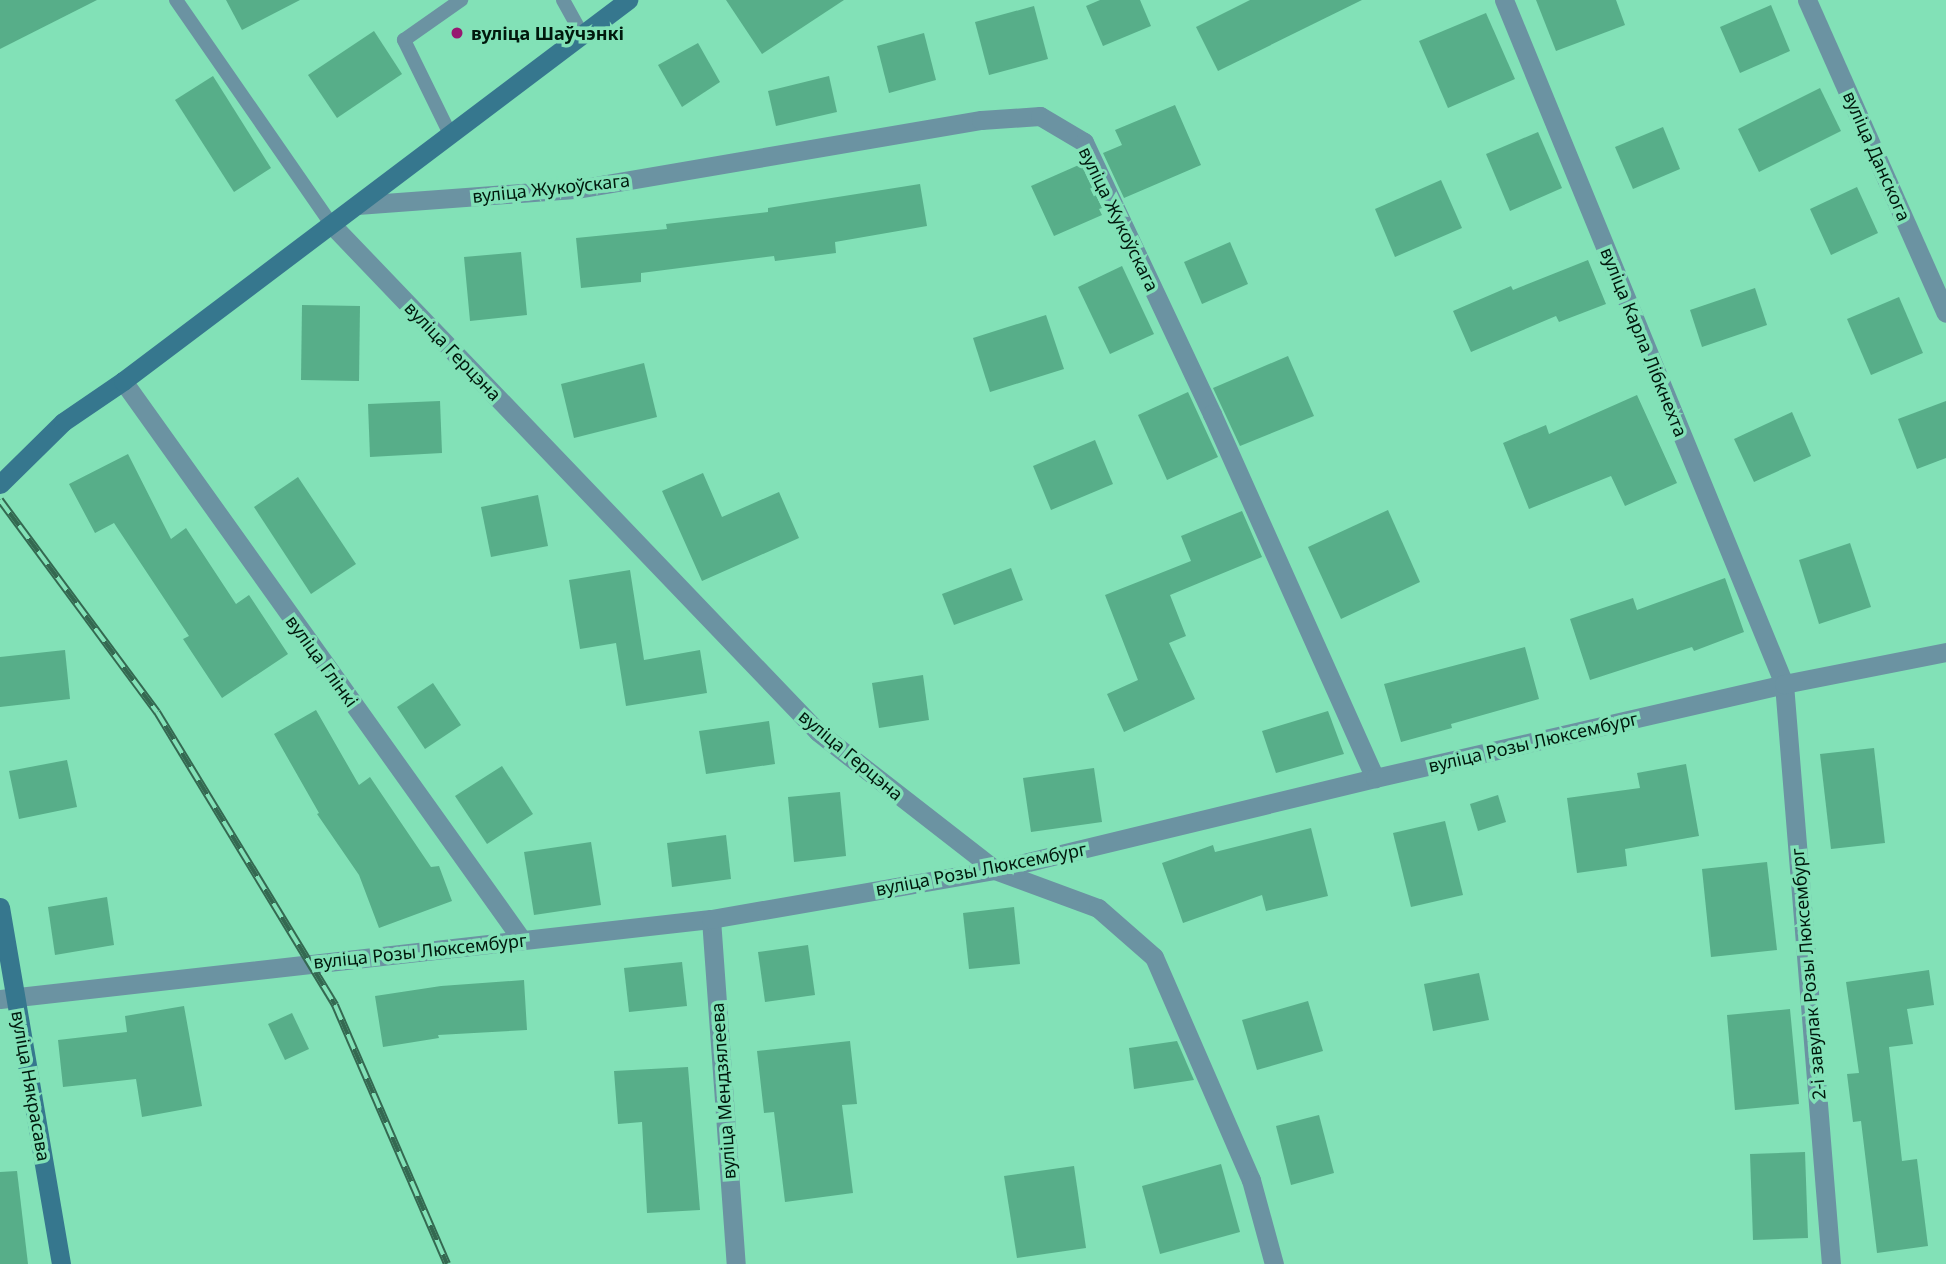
<!DOCTYPE html>
<meta charset="utf-8">
<style>
body{margin:0}
#map{position:relative;width:1946px;height:1264px;overflow:hidden;background:#82e1b7;font-family:"Noto Sans",sans-serif}
div>[style]{position:absolute}
[style*='--x']{left:calc(var(--x)*1px);top:calc(var(--y)*1px);width:calc(var(--w)*1px);rotate:calc(var(--a)*1deg)}
.building>*{inset:0;background:#57ae89}
.service>*{height:14px;margin:-7px;padding:0 7px;transform-origin:7px;border-radius:7px;background:#6b93a2}
.minor>*{height:19px;margin:-9.5px;padding:0 9.5px;transform-origin:9.5px;border-radius:9.5px;background:#6b93a2}
.secondary>*{height:19px;margin:-9.5px;padding:0 9.5px;transform-origin:9.5px;border-radius:9.5px;background:#36778e}
.rail>*{height:8px;margin-top:-4px;transform-origin:0;background:repeating-linear-gradient(90deg,#82e1b7 0 16px,#346951 0 32px);box-sizing:border-box;border-block:2px solid #346951}
.dots>*{width:19px;height:19px;translate:-50% -50%;box-sizing:border-box;border:4px solid #82e1b7;border-radius:50%}
span{translate:-50% -50%;white-space:nowrap;text-align:center;line-height:1.15;-webkit-text-stroke:7px #82e1b7;paint-order:stroke}
.poi-label{font-size:18px;color:#00190d;font-weight:700}
.left{translate:0 -50%;text-align:left}
.street-label{font-size:18px;color:#00190d}
</style>
<div id="map">
<div class="building">
<i style="clip-path:polygon(0 0,97px 0,0 49px)"></i>
<i style="clip-path:polygon(226px 0,300px 0,242px 30px)"></i>
<i style="clip-path:polygon(726px 0,844px 0,762px 54px)"></i>
<i style="clip-path:polygon(1100px 0,1140px 0,1151px 26px,1103px 46px,1086px 6px)"></i>
<i style="clip-path:polygon(1250px 0,1362px 0,1218px 71px,1196px 27px)"></i>
<i style="clip-path:polygon(1536px 0,1616px 0,1625px 25px,1556px 51px)"></i>
<i style="clip-path:polygon(1771px 5px,1790px 51px,1740px 73px,1720px 27px)"></i>
<i style="clip-path:polygon(1034px 6px,1048px 59px,989px 75px,975px 22px)"></i>
<i style="clip-path:polygon(1486px 13px,1515px 79px,1448px 108px,1419px 41px)"></i>
<i style="clip-path:polygon(374px 31px,402px 74px,337px 118px,308px 75px)"></i>
<i style="clip-path:polygon(924px 33px,936px 80px,889px 93px,877px 46px)"></i>
<i style="clip-path:polygon(698px 43px,720px 82px,682px 107px,658px 65px)"></i>
<i style="clip-path:polygon(213px 76px,271px 168px,234px 192px,175px 100px)"></i>
<i style="clip-path:polygon(829px 76px,837px 112px,776px 126px,768px 91px)"></i>
<i style="clip-path:polygon(1820px 88px,1841px 131px,1759px 172px,1738px 129px)"></i>
<i style="clip-path:polygon(1175px 105px,1201px 165px,1124px 198px,1103px 153px,1122px 145px,1115px 130px)"></i>
<i style="clip-path:polygon(1663px 127px,1680px 169px,1633px 189px,1615px 147px)"></i>
<i style="clip-path:polygon(1538px 132px,1562px 188px,1510px 211px,1486px 154px)"></i>
<i style="clip-path:polygon(1081px 164px,1102px 208px,1099px 209px,1102px 215px,1054px 236px,1031px 186px)"></i>
<i style="clip-path:polygon(1441px 180px,1462px 228px,1395px 257px,1375px 209px)"></i>
<i style="clip-path:polygon(920px 184px,927px 226px,835px 242px,836px 253px,775px 261px,774px 256px,641px 273px,641px 282px,581px 288px,576px 238px,667px 229px,666px 224px,768px 212px,768px 208px)"></i>
<i style="clip-path:polygon(1857px 187px,1878px 233px,1831px 255px,1810px 209px)"></i>
<i style="clip-path:polygon(1230px 242px,1248px 284px,1202px 304px,1184px 262px)"></i>
<i style="clip-path:polygon(521px 252px,527px 315px,470px 321px,464px 257px)"></i>
<i style="clip-path:polygon(1588px 260px,1606px 304px,1559px 322px,1556px 316px,1471px 352px,1453px 311px,1511px 286px,1513px 290px)"></i>
<i style="clip-path:polygon(1122px 266px,1154px 334px,1110px 354px,1078px 287px)"></i>
<i style="clip-path:polygon(1755px 288px,1767px 325px,1702px 347px,1690px 310px)"></i>
<i style="clip-path:polygon(1899px 297px,1923px 353px,1871px 375px,1847px 319px)"></i>
<i style="clip-path:polygon(302px 305px,360px 306px,359px 381px,301px 380px)"></i>
<i style="clip-path:polygon(1046px 315px,1064px 369px,990px 392px,973px 338px)"></i>
<i style="clip-path:polygon(1288px 356px,1314px 416px,1240px 446px,1213px 388px)"></i>
<i style="clip-path:polygon(644px 363px,657px 417px,574px 438px,561px 384px)"></i>
<i style="clip-path:polygon(1188px 392px,1218px 457px,1167px 480px,1138px 415px)"></i>
<i style="clip-path:polygon(1637px 395px,1677px 483px,1625px 506px,1611px 476px,1529px 509px,1503px 443px,1546px 425px,1549px 434px)"></i>
<i style="clip-path:polygon(440px 401px,442px 453px,370px 457px,368px 404px)"></i>
<i style="clip-path:polygon(1946px 401px,1946px 458px,1917px 469px,1898px 419px)"></i>
<i style="clip-path:polygon(1792px 412px,1811px 456px,1754px 482px,1734px 439px)"></i>
<i style="clip-path:polygon(1095px 440px,1113px 484px,1051px 510px,1033px 466px)"></i>
<i style="clip-path:polygon(128px 454px,171px 539px,186px 528px,236px 604px,249px 595px,288px 654px,222px 698px,183px 639px,189px 636px,114px 523px,95px 533px,69px 484px)"></i>
<i style="clip-path:polygon(703px 473px,722px 517px,779px 492px,799px 538px,702px 581px,662px 491px)"></i>
<i style="clip-path:polygon(298px 477px,356px 564px,311px 594px,254px 507px)"></i>
<i style="clip-path:polygon(538px 495px,548px 546px,491px 557px,481px 507px)"></i>
<i style="clip-path:polygon(1388px 510px,1420px 582px,1341px 619px,1308px 547px)"></i>
<i style="clip-path:polygon(1242px 511px,1262px 557px,1170px 595px,1186px 636px,1169px 643px,1195px 699px,1124px 732px,1107px 694px,1138px 680px,1105px 595px,1191px 561px,1181px 536px)"></i>
<i style="clip-path:polygon(1850px 543px,1871px 607px,1819px 624px,1799px 560px)"></i>
<i style="clip-path:polygon(1011px 568px,1023px 600px,954px 625px,942px 594px)"></i>
<i style="clip-path:polygon(630px 570px,644px 660px,700px 650px,707px 693px,626px 706px,616px 643px,580px 649px,569px 580px)"></i>
<i style="clip-path:polygon(1725px 578px,1744px 632px,1694px 651px,1692px 647px,1590px 680px,1570px 619px,1633px 598px,1637px 610px)"></i>
<i style="clip-path:polygon(1525px 647px,1539px 699px,1451px 724px,1452px 728px,1401px 742px,1384px 684px)"></i>
<i style="clip-path:polygon(65px 650px,70px 699px,0 707px,0 657px)"></i>
<i style="clip-path:polygon(923px 675px,929px 720px,879px 728px,872px 683px)"></i>
<i style="clip-path:polygon(433px 683px,461px 725px,425px 749px,397px 707px)"></i>
<i style="clip-path:polygon(316px 710px,359px 785px,370px 777px,431px 867px,439px 866px,452px 901px,379px 928px,359px 875px,317px 814px,319px 813px,274px 734px)"></i>
<i style="clip-path:polygon(1328px 711px,1344px 754px,1276px 773px,1262px 731px)"></i>
<i style="clip-path:polygon(769px 721px,775px 764px,706px 774px,699px 731px)"></i>
<i style="clip-path:polygon(1874px 748px,1885px 843px,1831px 849px,1820px 754px)"></i>
<i style="clip-path:polygon(67px 760px,77px 807px,19px 819px,9px 771px)"></i>
<i style="clip-path:polygon(1686px 764px,1699px 836px,1625px 849px,1627px 866px,1577px 873px,1567px 798px,1640px 788px,1637px 773px)"></i>
<i style="clip-path:polygon(502px 766px,533px 814px,487px 844px,455px 796px)"></i>
<i style="clip-path:polygon(1094px 768px,1102px 822px,1031px 832px,1023px 778px)"></i>
<i style="clip-path:polygon(840px 792px,846px 856px,794px 862px,788px 797px)"></i>
<i style="clip-path:polygon(1498px 795px,1506px 822px,1478px 831px,1470px 804px)"></i>
<i style="clip-path:polygon(1445px 821px,1463px 895px,1411px 907px,1393px 833px)"></i>
<i style="clip-path:polygon(1311px 828px,1328px 896px,1266px 911px,1262px 895px,1183px 923px,1162px 863px,1213px 845px,1215px 852px)"></i>
<i style="clip-path:polygon(726px 835px,731px 879px,672px 887px,667px 843px)"></i>
<i style="clip-path:polygon(591px 842px,601px 905px,534px 915px,524px 852px)"></i>
<i style="clip-path:polygon(1767px 862px,1777px 950px,1711px 957px,1702px 869px)"></i>
<i style="clip-path:polygon(107px 897px,114px 945px,55px 955px,48px 907px)"></i>
<i style="clip-path:polygon(1014px 907px,1020px 964px,969px 969px,963px 913px)"></i>
<i style="clip-path:polygon(808px 945px,815px 995px,765px 1002px,758px 952px)"></i>
<i style="clip-path:polygon(682px 962px,687px 1006px,629px 1012px,624px 968px)"></i>
<i style="clip-path:polygon(1929px 970px,1934px 1005px,1907px 1009px,1913px 1044px,1889px 1047px,1902px 1161px,1917px 1159px,1928px 1246px,1877px 1253px,1861px 1121px,1853px 1122px,1847px 1074px,1859px 1073px,1846px 982px)"></i>
<i style="clip-path:polygon(1479px 973px,1489px 1020px,1433px 1031px,1424px 984px)"></i>
<i style="clip-path:polygon(524px 980px,527px 1030px,438px 1035px,439px 1038px,383px 1047px,375px 996px,441px 986px)"></i>
<i style="clip-path:polygon(1308px 1001px,1323px 1051px,1257px 1070px,1242px 1020px)"></i>
<i style="clip-path:polygon(184px 1006px,202px 1106px,142px 1117px,136px 1079px,63px 1087px,58px 1040px,127px 1032px,125px 1016px)"></i>
<i style="clip-path:polygon(1790px 1009px,1799px 1104px,1735px 1110px,1727px 1015px)"></i>
<i style="clip-path:polygon(292px 1013px,309px 1049px,285px 1060px,268px 1024px)"></i>
<i style="clip-path:polygon(850px 1041px,857px 1104px,842px 1105px,853px 1193px,785px 1202px,774px 1112px,764px 1113px,757px 1051px)"></i>
<i style="clip-path:polygon(1177px 1041px,1194px 1080px,1134px 1089px,1129px 1048px)"></i>
<i style="clip-path:polygon(688px 1067px,700px 1210px,647px 1213px,642px 1122px,618px 1124px,614px 1071px)"></i>
<i style="clip-path:polygon(1319px 1115px,1334px 1173px,1291px 1185px,1276px 1126px)"></i>
<i style="clip-path:polygon(1805px 1152px,1808px 1238px,1753px 1240px,1750px 1154px)"></i>
<i style="clip-path:polygon(1221px 1164px,1240px 1232px,1160px 1254px,1142px 1186px)"></i>
<i style="clip-path:polygon(1074px 1166px,1086px 1248px,1017px 1258px,1004px 1176px)"></i>
<i style="clip-path:polygon(17px 1171px,28px 1264px,0 1264px,0 1172px)"></i>
</div>
<div class="service">
<i style="--x:176;--y:0;--w:274;--a:55.3"></i>
<i style="--x:563;--y:0;--w:39;--a:61"></i>
<i style="--x:450;--y:134;--w:105;--a:-116.1"></i>
<i style="--x:404;--y:40;--w:70;--a:-35.1"></i>
</div>
<div class="minor">
<i style="--x:1504;--y:0;--w:739;--a:67.74"></i>
<i style="--x:1784;--y:684;--w:582;--a:85.37"></i>
<i style="--x:1807;--y:0;--w:342;--a:66.1"></i>
<i style="--x:357;--y:205;--w:221;--a:-4.2"></i>
<i style="--x:577;--y:189;--w:410;--a:-9.7"></i>
<i style="--x:981;--y:120;--w:59;--a:-3.9"></i>
<i style="--x:1040;--y:116;--w:51;--a:30.6"></i>
<i style="--x:1084;--y:142;--w:301;--a:64.8"></i>
<i style="--x:1212;--y:414;--w:399;--a:65.9"></i>
<i style="--x:332;--y:225;--w:702;--a:46.21"></i>
<i style="--x:818;--y:732;--w:224;--a:37.9"></i>
<i style="--x:995;--y:870;--w:110;--a:20.3"></i>
<i style="--x:1098;--y:908;--w:74;--a:41.2"></i>
<i style="--x:1154;--y:957;--w:243;--a:66.5"></i>
<i style="--x:1251;--y:1180;--w:87;--a:74.7"></i>
<i style="--x:123;--y:381;--w:687;--a:54.48"></i>
<i style="--x:711;--y:919;--w:346;--a:85.9"></i>
<i style="--x:0;--y:999;--w:715;--a:-6.42"></i>
<i style="--x:711;--y:919;--w:288;--a:-9.8"></i>
<i style="--x:995;--y:870;--w:391;--a:-13.6"></i>
<i style="--x:1375;--y:778;--w:420;--a:-12.9"></i>
<i style="--x:1784;--y:684;--w:165;--a:-11.2"></i>
</div>
<div class="secondary">
<i style="--x:0;--y:484;--w:88;--a:-44.5"></i>
<i style="--x:63;--y:422;--w:73;--a:-34.3"></i>
<i style="--x:123;--y:381;--w:633;--a:-37.03"></i>
<i style="--x:0;--y:907;--w:362;--a:80.3"></i>
</div>
<div class="rail">
<i style="--x:0;--y:500;--w:264;--a:53.5"></i>
<i style="--x:157;--y:712;--w:343;--a:58.7"></i>
<i style="--x:335;--y:1005;--w:282;--a:66.6"></i>
</div>
<div class="dots">
<i style="left:457px;top:33px;background:#971971"></i>
</div>
<div class="poi-label">
<span class="left" style="left:471px;top:33px">вуліца Шаўчэнкі</span>
</div>
<div class="street-label">
<span style="left:1877px;top:156px;rotate:66deg">вуліца Данскога</span>
<span style="left:551px;top:188px;rotate:-6deg">вуліца Жукоўскага</span>
<span style="left:1119px;top:219px;rotate:64deg">вуліца Жукоўскага</span>
<span style="left:1644px;top:342px;rotate:68deg">вуліца Карла Лібкнехта</span>
<span style="left:453px;top:351px;rotate:46deg">вуліца Герцэна</span>
<span style="left:322px;top:661px;rotate:54deg">вуліца Глінкі</span>
<span style="left:1533px;top:742px;rotate:-13deg">вуліца Розы Люксембург</span>
<span style="left:851px;top:755px;rotate:40deg">вуліца Герцэна</span>
<span style="left:981px;top:869px;rotate:-11deg">вуліца Розы Люксембург</span>
<span style="left:420px;top:951px;rotate:-6deg">вуліца Розы Люксембург</span>
<span style="left:1808px;top:974px;rotate:-95deg">2-і завулак Розы Люксембург</span>
<span style="left:31px;top:1086px;rotate:80deg">вуліца Някрасава</span>
<span style="left:723px;top:1091px;rotate:-94deg">вуліца Мендзялеева</span>
</div>
</div>
